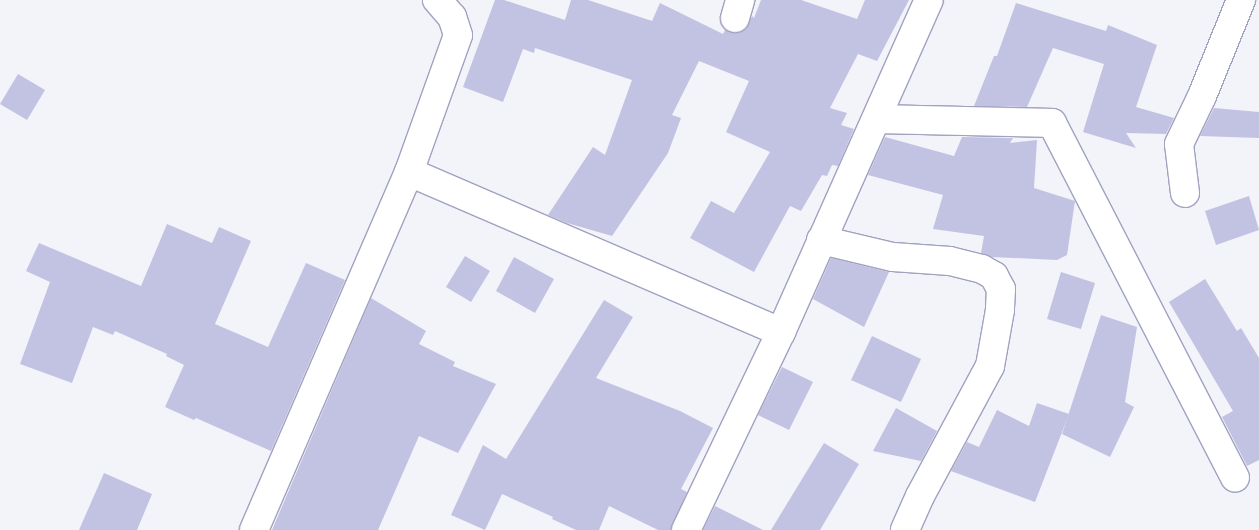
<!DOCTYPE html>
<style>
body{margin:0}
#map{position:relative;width:1259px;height:530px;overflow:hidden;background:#f3f3fa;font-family:Karla,sans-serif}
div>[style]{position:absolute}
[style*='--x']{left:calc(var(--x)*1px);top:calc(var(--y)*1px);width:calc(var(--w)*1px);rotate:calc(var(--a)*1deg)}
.building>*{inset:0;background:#c2c2e3}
.roads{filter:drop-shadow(1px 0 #a1a1c1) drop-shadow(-1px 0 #a1a1c1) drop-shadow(0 1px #a1a1c1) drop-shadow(0 -1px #a1a1c1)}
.minor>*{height:28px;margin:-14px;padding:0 14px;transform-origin:14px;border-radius:14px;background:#fff}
span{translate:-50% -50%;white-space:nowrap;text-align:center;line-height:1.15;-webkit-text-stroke:5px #fff;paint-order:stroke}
</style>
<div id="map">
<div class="building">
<i style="clip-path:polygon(495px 0,504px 0,565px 20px,571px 0,588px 0,652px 21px,660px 3px,723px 34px,725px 30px,738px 33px,746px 29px,752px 16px,754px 18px,761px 0,801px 0,857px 19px,865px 0,909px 0,877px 61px,858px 54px,830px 108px,847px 113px,841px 125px,854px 129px,838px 166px,832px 165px,827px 176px,822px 175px,801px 211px,790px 206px,754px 272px,690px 238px,711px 201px,734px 213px,770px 152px,726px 132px,749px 81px,699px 61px,672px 115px,681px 118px,668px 153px,612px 236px,567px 223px,548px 215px,593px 147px,605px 155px,632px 80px,535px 48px,534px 53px,523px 49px,503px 102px,463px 87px)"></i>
<i style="clip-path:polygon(1016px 3px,1106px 31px,1108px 25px,1157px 45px,1136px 107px,1174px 118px,1166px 134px,1126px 133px,1136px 148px,1083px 132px,1104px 64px,1053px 48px,1027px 107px,974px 106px,994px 56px,997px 56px)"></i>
<i style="clip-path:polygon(18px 74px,45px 90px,27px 120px,0 104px)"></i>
<i style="clip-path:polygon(1214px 108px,1259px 112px,1259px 138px,1200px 136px)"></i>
<i style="clip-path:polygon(885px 137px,954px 156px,962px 137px,1013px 138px,1010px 143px,1037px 140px,1034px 188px,1075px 201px,1067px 255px,1057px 260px,992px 257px,981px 253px,984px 236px,933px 229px,943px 195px,868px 175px)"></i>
<i style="clip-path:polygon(1249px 196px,1259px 230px,1216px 245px,1205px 211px)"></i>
<i style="clip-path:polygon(167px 224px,212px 243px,219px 227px,251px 241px,215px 324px,268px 347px,306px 263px,345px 280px,271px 451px,196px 418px,194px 420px,165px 407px,184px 365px,166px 356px,167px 354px,115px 331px,113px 335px,93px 327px,72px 383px,20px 364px,50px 282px,26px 271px,39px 243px,141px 286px)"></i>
<i style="clip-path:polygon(465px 256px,490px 271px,471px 302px,446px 287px)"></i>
<i style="clip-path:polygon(514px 257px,554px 279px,535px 313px,496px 291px)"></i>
<i style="clip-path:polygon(831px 258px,889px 272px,864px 327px,813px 299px)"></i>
<i style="clip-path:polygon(1061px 272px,1095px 283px,1081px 329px,1047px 319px)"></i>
<i style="clip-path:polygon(1205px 279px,1237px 331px,1241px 328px,1259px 358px,1259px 460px,1247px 466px,1222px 417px,1233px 411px,1169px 302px)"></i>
<i style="clip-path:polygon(371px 298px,426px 331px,419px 344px,455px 362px,453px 366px,496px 384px,458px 453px,419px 436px,378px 530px,272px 530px)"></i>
<i style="clip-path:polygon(604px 300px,633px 317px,596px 378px,680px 411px,713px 428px,681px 489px,687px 492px,671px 530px,658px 530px,609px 506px,599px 530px,576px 530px,552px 519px,553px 517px,502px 494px,485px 530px,451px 515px,483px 445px,506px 459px)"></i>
<i style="clip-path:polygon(1101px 315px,1137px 327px,1125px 402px,1134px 407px,1110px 457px,1062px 434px)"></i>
<i style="clip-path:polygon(872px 336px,921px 359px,901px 402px,851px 380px)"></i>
<i style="clip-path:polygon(782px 367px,813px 382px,789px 430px,758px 415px)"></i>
<i style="clip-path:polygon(1037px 403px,1069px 414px,1035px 502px,951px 471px,967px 442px,979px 447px,997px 410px,1029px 426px)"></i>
<i style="clip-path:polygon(896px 408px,937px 431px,921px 461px,873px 451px)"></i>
<i style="clip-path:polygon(824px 443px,859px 464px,820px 530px,771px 530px)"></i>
<i style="clip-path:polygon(104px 473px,152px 494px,137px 530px,79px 530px)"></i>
<i style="clip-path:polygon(715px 506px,763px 530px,703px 530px)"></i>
</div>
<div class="roads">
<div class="minor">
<i style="--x:735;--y:18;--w:19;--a:-74"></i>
<i style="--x:878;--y:119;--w:174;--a:1.3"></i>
<i style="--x:1052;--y:123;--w:399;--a:62.7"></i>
<i style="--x:409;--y:172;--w:145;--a:-70.3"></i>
<i style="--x:458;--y:35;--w:19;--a:-108"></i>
<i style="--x:452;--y:17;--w:23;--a:-131"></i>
<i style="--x:1185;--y:193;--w:49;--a:-97"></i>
<i style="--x:1179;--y:144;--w:53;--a:-64.4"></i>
<i style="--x:1202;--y:96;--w:104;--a:-67.9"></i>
<i style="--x:821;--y:240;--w:74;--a:13.3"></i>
<i style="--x:893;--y:257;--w:57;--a:4"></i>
<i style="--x:950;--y:261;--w:33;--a:14"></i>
<i style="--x:982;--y:269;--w:14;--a:30"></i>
<i style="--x:994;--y:276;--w:15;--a:62"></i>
<i style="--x:1001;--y:289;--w:21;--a:93"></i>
<i style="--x:1000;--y:310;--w:57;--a:100.1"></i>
<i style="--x:990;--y:366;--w:148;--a:118.3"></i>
<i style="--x:920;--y:496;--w:37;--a:114"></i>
<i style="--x:254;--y:530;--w:390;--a:-66.6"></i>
<i style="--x:409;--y:172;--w:405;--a:23.3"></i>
<i style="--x:686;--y:530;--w:220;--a:-64.4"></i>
<i style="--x:781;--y:332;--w:363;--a:-66"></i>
</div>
</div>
</div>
